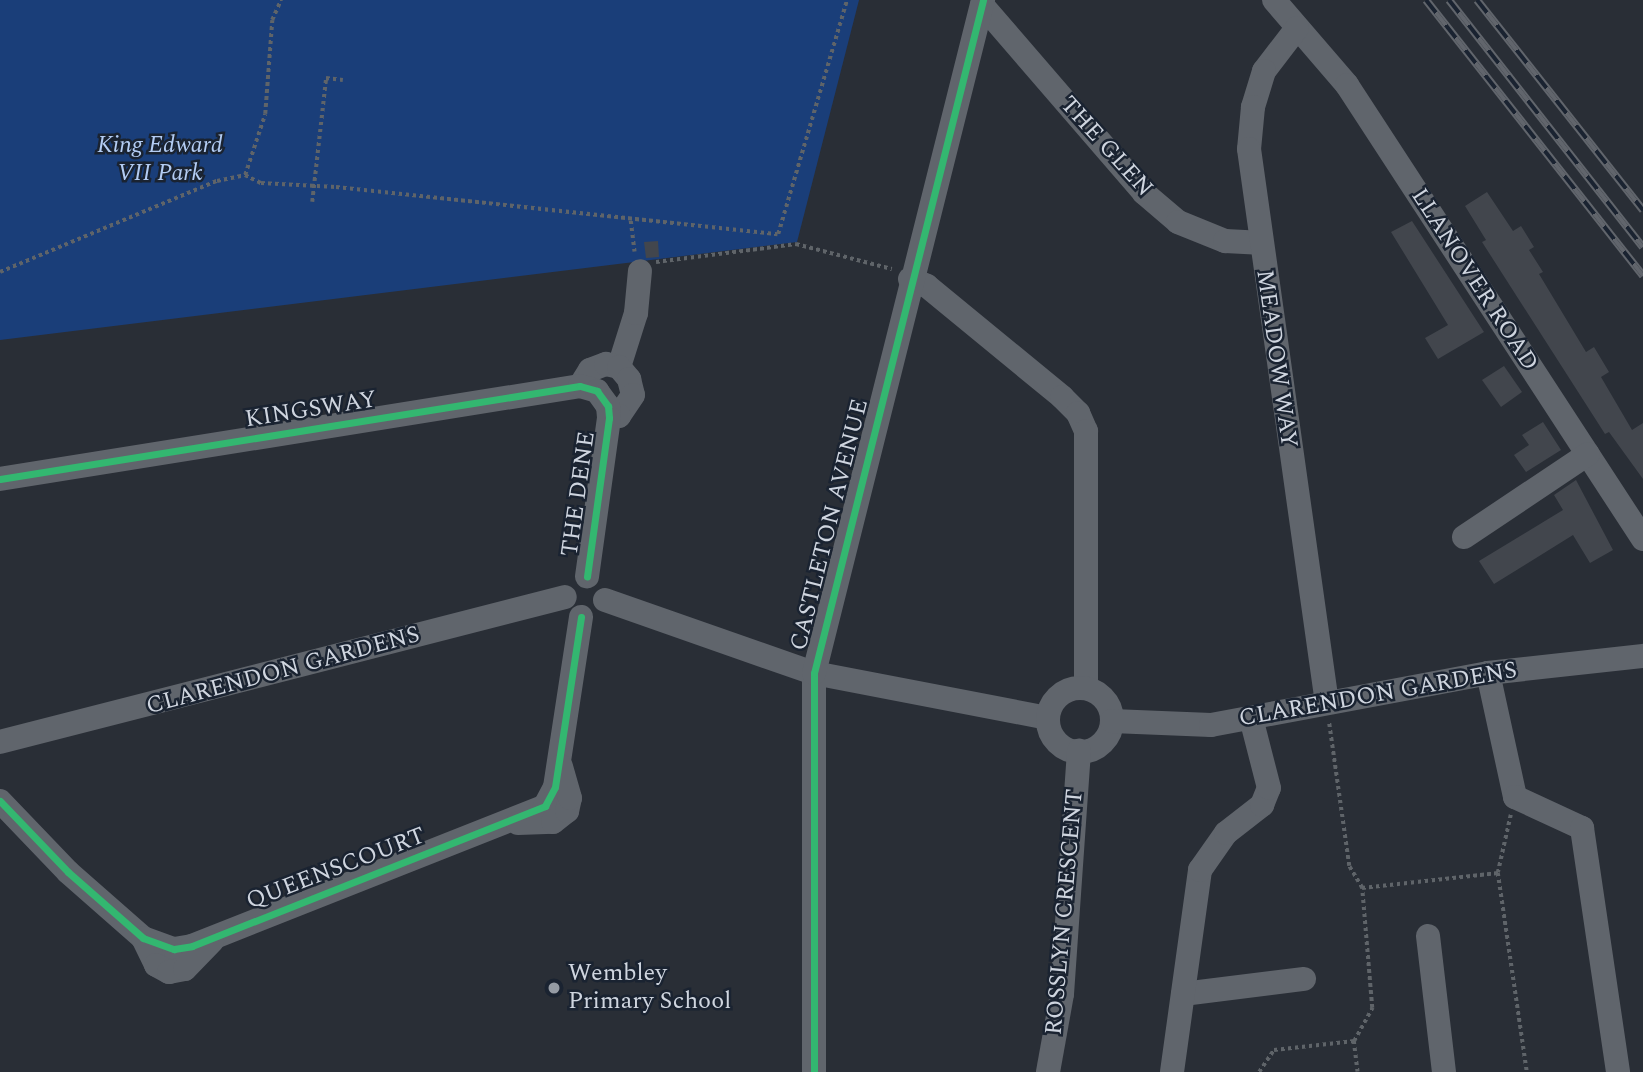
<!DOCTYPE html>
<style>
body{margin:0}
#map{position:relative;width:1643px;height:1072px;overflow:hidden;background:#292e36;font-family:Spectral,serif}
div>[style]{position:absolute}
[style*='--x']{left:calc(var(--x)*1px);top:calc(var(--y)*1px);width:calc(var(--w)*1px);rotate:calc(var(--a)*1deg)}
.green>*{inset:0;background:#1a3e79}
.building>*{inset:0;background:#42464d}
.path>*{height:3.5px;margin-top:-1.75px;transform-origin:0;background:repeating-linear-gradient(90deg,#5f6469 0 3.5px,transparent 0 7px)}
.minor>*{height:24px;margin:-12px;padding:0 12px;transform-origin:12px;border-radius:12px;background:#60656c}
.minor>.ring{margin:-12px;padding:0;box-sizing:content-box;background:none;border:24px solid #60656c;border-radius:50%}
.rail>*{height:8px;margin-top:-4px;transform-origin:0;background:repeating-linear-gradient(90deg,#1a2331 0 16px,#61656c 0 32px);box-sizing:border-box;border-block:2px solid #61656c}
.cycleway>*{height:7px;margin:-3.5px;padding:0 3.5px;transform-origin:3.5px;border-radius:3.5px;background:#33b770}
.dots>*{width:19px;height:19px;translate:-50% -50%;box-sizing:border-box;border:4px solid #1a2331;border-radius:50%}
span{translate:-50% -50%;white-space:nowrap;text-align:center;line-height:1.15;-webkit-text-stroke:5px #1a2331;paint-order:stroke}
.park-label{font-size:24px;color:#b3ccf3;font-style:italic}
.street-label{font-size:24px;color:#cfd5df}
.poi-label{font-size:24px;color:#cfd5df}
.left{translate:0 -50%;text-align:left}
</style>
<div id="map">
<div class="green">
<i style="clip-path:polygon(0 0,859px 0,797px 242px,0 340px)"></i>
</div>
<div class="building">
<i style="clip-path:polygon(1487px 192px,1513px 231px,1521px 226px,1534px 247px,1529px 250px,1543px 272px,1539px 274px,1586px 352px,1594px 347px,1609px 372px,1601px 377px,1632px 430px,1643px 423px,1643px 479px,1609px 432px,1605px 434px,1482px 242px,1486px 240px,1465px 206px)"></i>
<i style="clip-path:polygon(1412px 221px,1484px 332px,1438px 359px,1425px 338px,1448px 325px,1391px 232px)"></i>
<i style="clip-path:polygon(658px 241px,659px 257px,646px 258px,644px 242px)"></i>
<i style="clip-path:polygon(1504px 366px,1522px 392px,1501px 407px,1482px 380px)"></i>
<i style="clip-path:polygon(1543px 422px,1561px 450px,1526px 472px,1514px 455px,1529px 445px,1522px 435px)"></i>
<i style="clip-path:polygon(1576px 480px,1613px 550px,1590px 563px,1573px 535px,1494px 584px,1479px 561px,1563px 510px,1554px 495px)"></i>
</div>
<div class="path">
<i style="--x:245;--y:175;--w:64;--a:-71.8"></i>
<i style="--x:265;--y:114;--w:94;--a:-85.7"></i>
<i style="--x:272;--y:20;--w:22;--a:-66"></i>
<i style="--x:312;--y:202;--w:125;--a:-83.6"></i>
<i style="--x:326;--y:78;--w:17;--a:7"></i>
<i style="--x:631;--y:221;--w:31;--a:83"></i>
<i style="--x:656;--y:262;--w:141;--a:-7.3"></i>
<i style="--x:796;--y:244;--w:99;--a:14.6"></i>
<i style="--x:0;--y:272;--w:235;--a:-22.8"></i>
<i style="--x:217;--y:181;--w:29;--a:-12"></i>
<i style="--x:245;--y:175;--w:18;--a:27"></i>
<i style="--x:261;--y:183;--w:75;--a:3.1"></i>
<i style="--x:336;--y:187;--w:444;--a:6.1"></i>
<i style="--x:778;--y:234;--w:244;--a:-73.6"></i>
<i style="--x:1511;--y:815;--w:59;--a:102.6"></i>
<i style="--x:1498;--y:873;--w:201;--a:81.7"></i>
<i style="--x:1362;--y:888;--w:137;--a:-6.3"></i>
<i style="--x:1354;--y:1041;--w:31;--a:83"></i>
<i style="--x:1259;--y:1072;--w:27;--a:-56"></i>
<i style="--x:1274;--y:1050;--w:81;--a:-6.4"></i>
<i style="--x:1354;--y:1041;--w:38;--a:-61"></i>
<i style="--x:1372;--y:1008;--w:120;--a:-94.8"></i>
<i style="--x:1362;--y:888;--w:26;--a:-121"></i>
<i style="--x:1349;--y:866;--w:144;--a:-98"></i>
</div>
<div class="minor">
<i style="--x:1274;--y:0;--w:112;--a:49.3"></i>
<i style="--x:1347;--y:85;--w:542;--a:56.9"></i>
<i style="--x:982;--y:5;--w:248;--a:49.2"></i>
<i style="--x:1144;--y:193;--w:45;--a:40.5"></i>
<i style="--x:1178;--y:222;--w:51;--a:22"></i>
<i style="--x:1225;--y:241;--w:34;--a:3"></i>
<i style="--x:1297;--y:28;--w:54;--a:127.5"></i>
<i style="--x:1264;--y:71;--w:38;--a:107"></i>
<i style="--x:1253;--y:107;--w:42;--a:95.4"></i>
<i style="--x:1249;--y:149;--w:559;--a:81.99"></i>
<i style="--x:910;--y:279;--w:18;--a:22"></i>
<i style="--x:927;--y:286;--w:175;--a:39.4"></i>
<i style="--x:1062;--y:397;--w:23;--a:45"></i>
<i style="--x:1078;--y:413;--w:20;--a:66"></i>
<i style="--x:1086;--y:431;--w:257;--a:90"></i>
<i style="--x:619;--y:367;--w:57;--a:-72.5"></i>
<i style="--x:636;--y:313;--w:42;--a:-84.6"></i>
<i style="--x:580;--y:386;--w:19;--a:-58"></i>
<i style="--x:590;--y:370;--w:17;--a:-21"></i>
<i style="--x:606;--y:364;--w:13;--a:13"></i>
<i style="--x:619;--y:367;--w:16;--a:50"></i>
<i style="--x:629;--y:379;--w:16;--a:76"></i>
<i style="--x:633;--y:395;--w:25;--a:124"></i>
<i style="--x:619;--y:416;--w:10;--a:169"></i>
<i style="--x:0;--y:479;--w:587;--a:-9.11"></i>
<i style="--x:580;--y:386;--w:18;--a:16"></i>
<i style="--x:597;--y:391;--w:19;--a:54"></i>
<i style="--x:608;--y:406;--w:12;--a:85"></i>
<i style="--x:609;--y:418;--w:160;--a:97.9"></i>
<i style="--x:1464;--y:537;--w:149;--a:-33.8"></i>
<i style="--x:605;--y:600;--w:221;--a:19.3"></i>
<i style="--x:814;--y:673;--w:238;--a:10.9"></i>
<i style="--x:1488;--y:673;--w:127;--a:77.7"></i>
<i style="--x:1515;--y:797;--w:74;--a:24.8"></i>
<i style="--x:1582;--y:828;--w:247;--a:81.6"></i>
<i class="ring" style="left:1048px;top:688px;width:40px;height:40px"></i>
<i style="--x:1112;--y:721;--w:99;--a:2.3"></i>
<i style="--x:1211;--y:725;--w:282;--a:-10.6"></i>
<i style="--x:1488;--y:673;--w:156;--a:-6.3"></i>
<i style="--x:0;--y:742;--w:583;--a:-14.39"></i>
<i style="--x:0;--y:801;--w:98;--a:46.2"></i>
<i style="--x:68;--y:872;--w:100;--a:41.3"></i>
<i style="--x:143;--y:938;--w:33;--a:20"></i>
<i style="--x:174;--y:949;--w:18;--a:-9"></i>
<i style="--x:192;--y:946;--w:380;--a:-21.6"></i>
<i style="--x:545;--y:806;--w:21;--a:-62"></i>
<i style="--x:555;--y:787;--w:172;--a:-81.3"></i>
<i style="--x:518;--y:823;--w:35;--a:-2"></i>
<i style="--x:553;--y:822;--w:18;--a:-38"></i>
<i style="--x:567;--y:811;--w:13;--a:-77"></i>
<i style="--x:570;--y:798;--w:33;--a:-106"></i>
<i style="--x:1428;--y:936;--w:137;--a:83.3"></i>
<i style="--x:143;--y:938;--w:30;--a:64"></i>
<i style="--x:156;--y:965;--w:15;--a:28"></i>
<i style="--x:169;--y:972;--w:16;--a:-11"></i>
<i style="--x:185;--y:969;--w:39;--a:-46"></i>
<i style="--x:1183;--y:994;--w:122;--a:-7.1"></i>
<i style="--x:814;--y:1072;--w:399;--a:-90"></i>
<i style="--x:814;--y:673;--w:694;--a:-75.9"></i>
<i style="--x:1048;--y:1072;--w:79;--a:-79.8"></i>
<i style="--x:1062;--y:994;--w:244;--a:-86"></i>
<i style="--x:1172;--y:1072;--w:204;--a:-82.1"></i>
<i style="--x:1200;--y:870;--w:45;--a:-54.9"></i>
<i style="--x:1226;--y:833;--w:46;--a:-37.9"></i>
<i style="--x:1262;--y:805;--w:18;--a:-68"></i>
<i style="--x:1269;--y:788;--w:72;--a:-104.4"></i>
</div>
<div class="rail">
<i style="--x:1426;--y:0;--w:351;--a:51.8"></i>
<i style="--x:1449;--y:0;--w:314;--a:51.9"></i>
<i style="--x:1477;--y:0;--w:268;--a:51.7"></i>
</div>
<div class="cycleway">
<i style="--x:0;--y:479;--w:587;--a:-9.11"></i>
<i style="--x:580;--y:386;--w:18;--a:16"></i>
<i style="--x:597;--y:391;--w:19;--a:54"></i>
<i style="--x:608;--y:406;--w:12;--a:85"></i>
<i style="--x:609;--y:418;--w:160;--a:97.9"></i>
<i style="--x:0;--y:801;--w:98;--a:46.2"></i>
<i style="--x:68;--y:872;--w:100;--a:41.3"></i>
<i style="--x:143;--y:938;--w:33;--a:20"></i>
<i style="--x:174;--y:949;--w:18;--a:-9"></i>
<i style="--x:192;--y:946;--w:380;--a:-21.6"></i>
<i style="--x:545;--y:806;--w:21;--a:-62"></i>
<i style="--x:555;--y:787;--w:172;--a:-81.3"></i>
<i style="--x:814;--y:1072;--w:399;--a:-90"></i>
<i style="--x:814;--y:673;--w:694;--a:-75.9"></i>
</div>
<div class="dots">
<i style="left:554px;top:988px;background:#959ba4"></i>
</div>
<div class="park-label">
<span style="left:160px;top:160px">King Edward<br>VII Park</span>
</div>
<div class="street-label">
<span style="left:1106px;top:147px;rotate:48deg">THE GLEN</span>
<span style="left:1474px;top:280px;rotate:57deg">LLANOVER ROAD</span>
<span style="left:1276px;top:359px;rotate:82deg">MEADOW WAY</span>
<span style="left:311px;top:410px;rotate:-9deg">KINGSWAY</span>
<span style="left:579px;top:494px;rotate:-82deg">THE DENE</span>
<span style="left:830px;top:525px;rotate:-76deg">CASTLETON AVENUE</span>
<span style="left:283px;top:671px;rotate:-15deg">CLARENDON GARDENS</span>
<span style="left:1378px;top:695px;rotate:-10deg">CLARENDON GARDENS</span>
<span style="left:336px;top:869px;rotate:-21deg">QUEENSCOURT</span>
<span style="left:1065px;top:912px;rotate:-85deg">ROSSLYN CRESCENT</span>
</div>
<div class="poi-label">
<span class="left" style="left:568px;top:988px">Wembley<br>Primary School</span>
</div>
</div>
